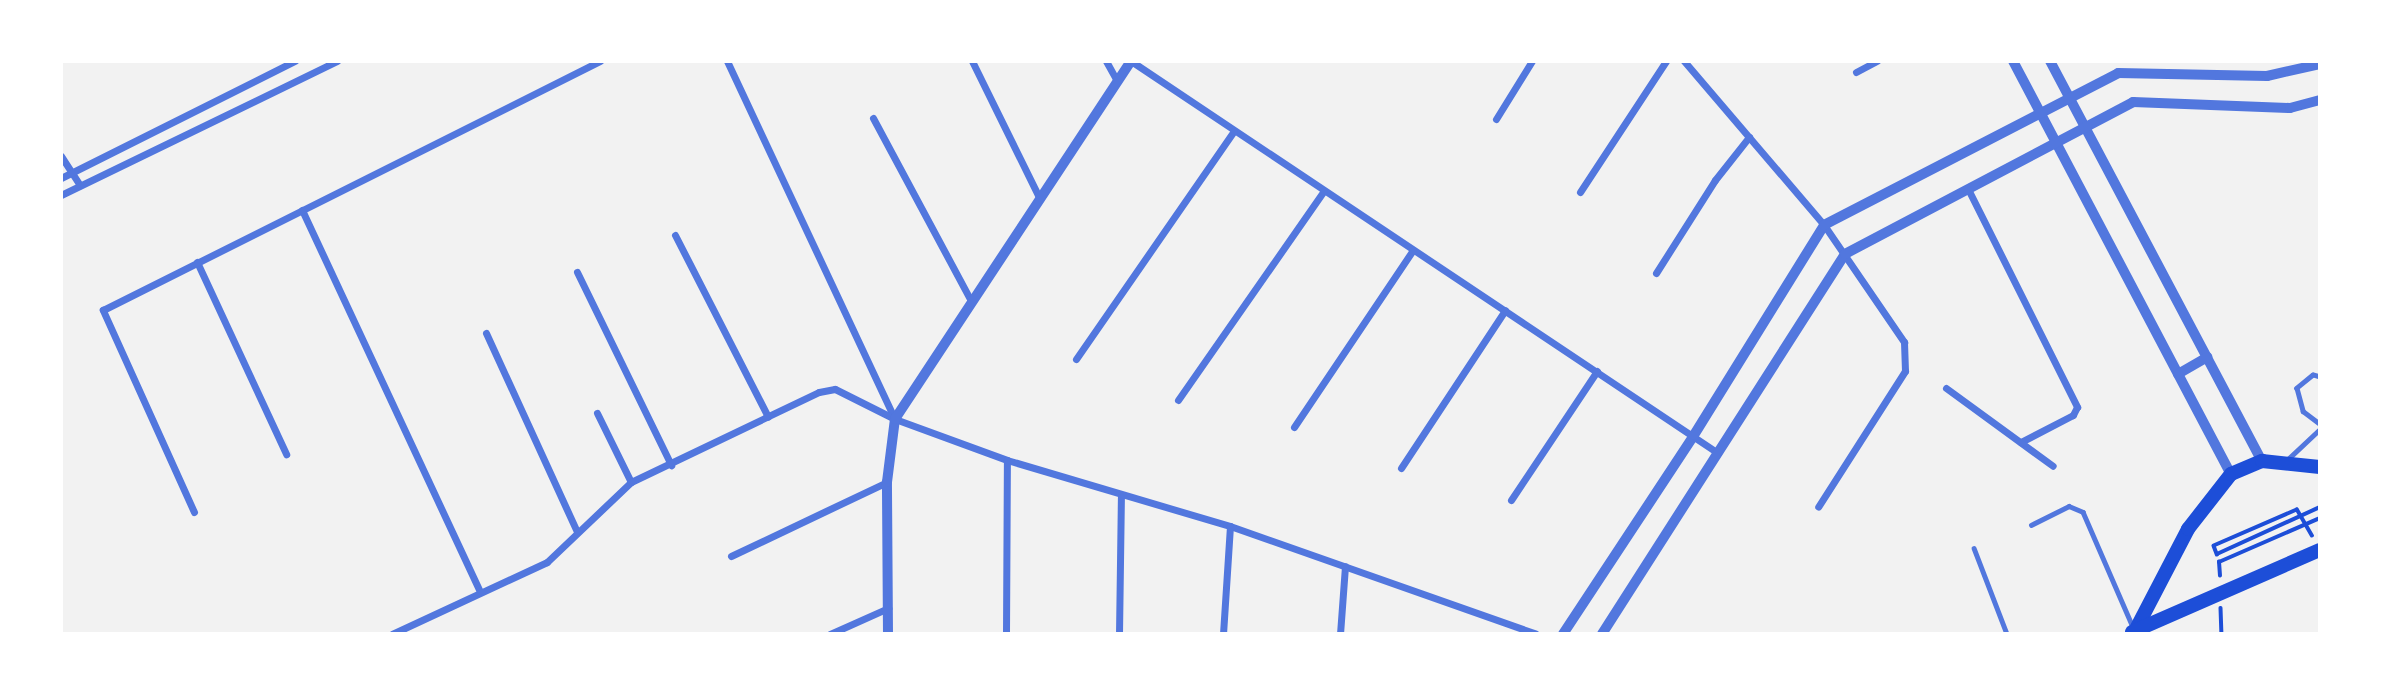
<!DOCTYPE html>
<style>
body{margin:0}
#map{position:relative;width:2381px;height:695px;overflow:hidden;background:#f2f2f2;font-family:Arial,sans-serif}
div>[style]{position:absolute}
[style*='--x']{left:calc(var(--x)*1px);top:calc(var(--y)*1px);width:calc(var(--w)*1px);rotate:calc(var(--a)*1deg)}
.path>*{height:3.5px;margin:-1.75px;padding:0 1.75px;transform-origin:1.75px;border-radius:1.75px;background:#1d4ed8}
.service>*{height:4.5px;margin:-2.25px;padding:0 2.25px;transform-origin:2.25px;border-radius:2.25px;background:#5277de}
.minor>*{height:7px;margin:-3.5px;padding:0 3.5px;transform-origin:3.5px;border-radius:3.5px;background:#5277de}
.tertiary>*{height:10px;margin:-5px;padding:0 5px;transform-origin:5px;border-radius:5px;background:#5277de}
.trunk>*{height:14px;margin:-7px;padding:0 7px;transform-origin:7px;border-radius:7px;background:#1d4ed8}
span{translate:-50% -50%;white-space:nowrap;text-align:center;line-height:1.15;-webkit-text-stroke:5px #fff;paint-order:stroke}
.frame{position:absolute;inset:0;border:63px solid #fff;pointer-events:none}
</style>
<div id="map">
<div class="path">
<i style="--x:2312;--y:536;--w:30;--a:-120"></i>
<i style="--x:2297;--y:510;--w:90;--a:156.6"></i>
<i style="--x:2214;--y:546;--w:9;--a:69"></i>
<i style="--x:2217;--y:554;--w:113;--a:-24.5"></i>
<i style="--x:2220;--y:576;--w:14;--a:-94"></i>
<i style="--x:2219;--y:562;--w:110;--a:-23.5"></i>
<i style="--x:2221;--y:608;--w:26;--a:88"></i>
</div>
<div class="service">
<i style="--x:2320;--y:377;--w:7;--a:-164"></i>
<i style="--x:2313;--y:375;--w:21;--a:141"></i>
<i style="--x:2297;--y:388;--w:24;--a:75"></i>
<i style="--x:2303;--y:411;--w:21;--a:37"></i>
<i style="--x:2287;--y:460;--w:45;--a:-43.2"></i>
<i style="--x:2031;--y:525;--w:42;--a:-26.6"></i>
<i style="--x:2069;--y:506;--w:15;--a:23"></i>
<i style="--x:2083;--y:512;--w:125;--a:66.5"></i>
<i style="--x:1974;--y:548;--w:92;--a:69"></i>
</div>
<div class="minor">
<i style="--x:727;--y:61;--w:395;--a:64.9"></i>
<i style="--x:972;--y:61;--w:152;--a:63.8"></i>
<i style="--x:1106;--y:61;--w:23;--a:61"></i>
<i style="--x:1131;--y:61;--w:706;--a:33.74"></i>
<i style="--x:1684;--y:61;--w:216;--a:49.5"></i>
<i style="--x:1824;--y:225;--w:142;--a:55.6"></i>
<i style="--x:1904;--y:342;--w:29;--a:88"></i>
<i style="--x:1905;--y:371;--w:161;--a:122.6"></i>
<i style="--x:1856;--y:72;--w:24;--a:-28"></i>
<i style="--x:873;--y:118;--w:208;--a:61.8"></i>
<i style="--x:1496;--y:119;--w:68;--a:-58.2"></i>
<i style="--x:61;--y:156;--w:35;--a:57"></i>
<i style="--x:61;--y:178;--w:262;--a:-26.6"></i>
<i style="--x:1968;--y:189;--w:244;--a:63.4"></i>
<i style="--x:2077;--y:407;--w:9;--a:117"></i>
<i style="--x:2073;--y:415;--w:59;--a:152.6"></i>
<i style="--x:1580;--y:192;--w:157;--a:-56.7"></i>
<i style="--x:61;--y:195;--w:307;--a:-25.9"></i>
<i style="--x:302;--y:210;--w:421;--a:65"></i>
<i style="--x:675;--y:235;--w:204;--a:62.9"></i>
<i style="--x:197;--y:262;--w:212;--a:65.1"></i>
<i style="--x:577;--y:272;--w:215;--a:64"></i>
<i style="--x:1656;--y:273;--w:110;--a:-57.6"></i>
<i style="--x:1715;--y:180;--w:55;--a:-51.7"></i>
<i style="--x:486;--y:333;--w:219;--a:65.4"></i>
<i style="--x:1076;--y:359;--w:277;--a:-55.3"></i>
<i style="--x:1946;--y:388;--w:132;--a:36.1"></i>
<i style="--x:1178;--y:400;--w:255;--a:-55.1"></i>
<i style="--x:597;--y:413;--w:77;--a:63.8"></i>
<i style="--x:1294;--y:427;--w:213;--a:-56.1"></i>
<i style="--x:1401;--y:468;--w:189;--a:-56.6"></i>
<i style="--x:1511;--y:500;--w:155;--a:-56.3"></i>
<i style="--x:194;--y:512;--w:222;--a:-114.3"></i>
<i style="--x:103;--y:310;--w:556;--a:-26.61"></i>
<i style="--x:731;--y:556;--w:173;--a:-25.4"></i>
<i style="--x:392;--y:634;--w:171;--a:-24.9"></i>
<i style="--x:547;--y:562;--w:116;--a:-43.6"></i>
<i style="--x:631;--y:482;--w:208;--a:-25.6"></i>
<i style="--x:819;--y:392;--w:16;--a:-11"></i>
<i style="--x:835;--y:389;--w:67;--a:26.6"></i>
<i style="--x:895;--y:419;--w:119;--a:20.1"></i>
<i style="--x:1007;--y:460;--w:233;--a:16.5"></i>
<i style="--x:1230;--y:526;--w:324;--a:19.4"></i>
<i style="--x:830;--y:634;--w:64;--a:-24.1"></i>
<i style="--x:1006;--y:634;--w:174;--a:-89.7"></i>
<i style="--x:1119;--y:634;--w:137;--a:-89.2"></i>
<i style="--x:1223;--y:634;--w:108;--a:-86.3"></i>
<i style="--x:1340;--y:634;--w:68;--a:-85.8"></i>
</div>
<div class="tertiary">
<i style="--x:2013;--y:61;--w:467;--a:62.2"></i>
<i style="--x:2050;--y:61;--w:453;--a:62.1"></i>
<i style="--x:2178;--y:374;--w:34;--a:-30"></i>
<i style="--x:888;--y:634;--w:152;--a:-90.4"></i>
<i style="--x:887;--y:482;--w:64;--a:-82.8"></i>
<i style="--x:895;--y:419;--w:429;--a:-56.6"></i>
<i style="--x:1563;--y:634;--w:238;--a:-56.6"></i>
<i style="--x:1694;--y:435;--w:247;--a:-58.2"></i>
<i style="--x:1824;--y:225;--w:331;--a:-27.3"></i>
<i style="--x:2118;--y:73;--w:149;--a:1.2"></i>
<i style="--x:2267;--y:76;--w:54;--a:-12.8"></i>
<i style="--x:1602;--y:634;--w:451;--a:-57.4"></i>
<i style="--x:1845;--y:254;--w:326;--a:-27.8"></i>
<i style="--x:2133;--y:102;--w:157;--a:2.2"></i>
<i style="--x:2290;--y:108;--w:31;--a:-15"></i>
</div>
<div class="trunk">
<i style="--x:2135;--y:631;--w:115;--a:-62.5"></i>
<i style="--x:2188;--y:529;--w:70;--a:-52"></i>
<i style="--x:2231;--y:474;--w:34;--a:-23"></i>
<i style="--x:2262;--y:461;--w:58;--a:5.9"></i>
<i style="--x:2132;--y:632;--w:205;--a:-23.6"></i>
</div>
<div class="frame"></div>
</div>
